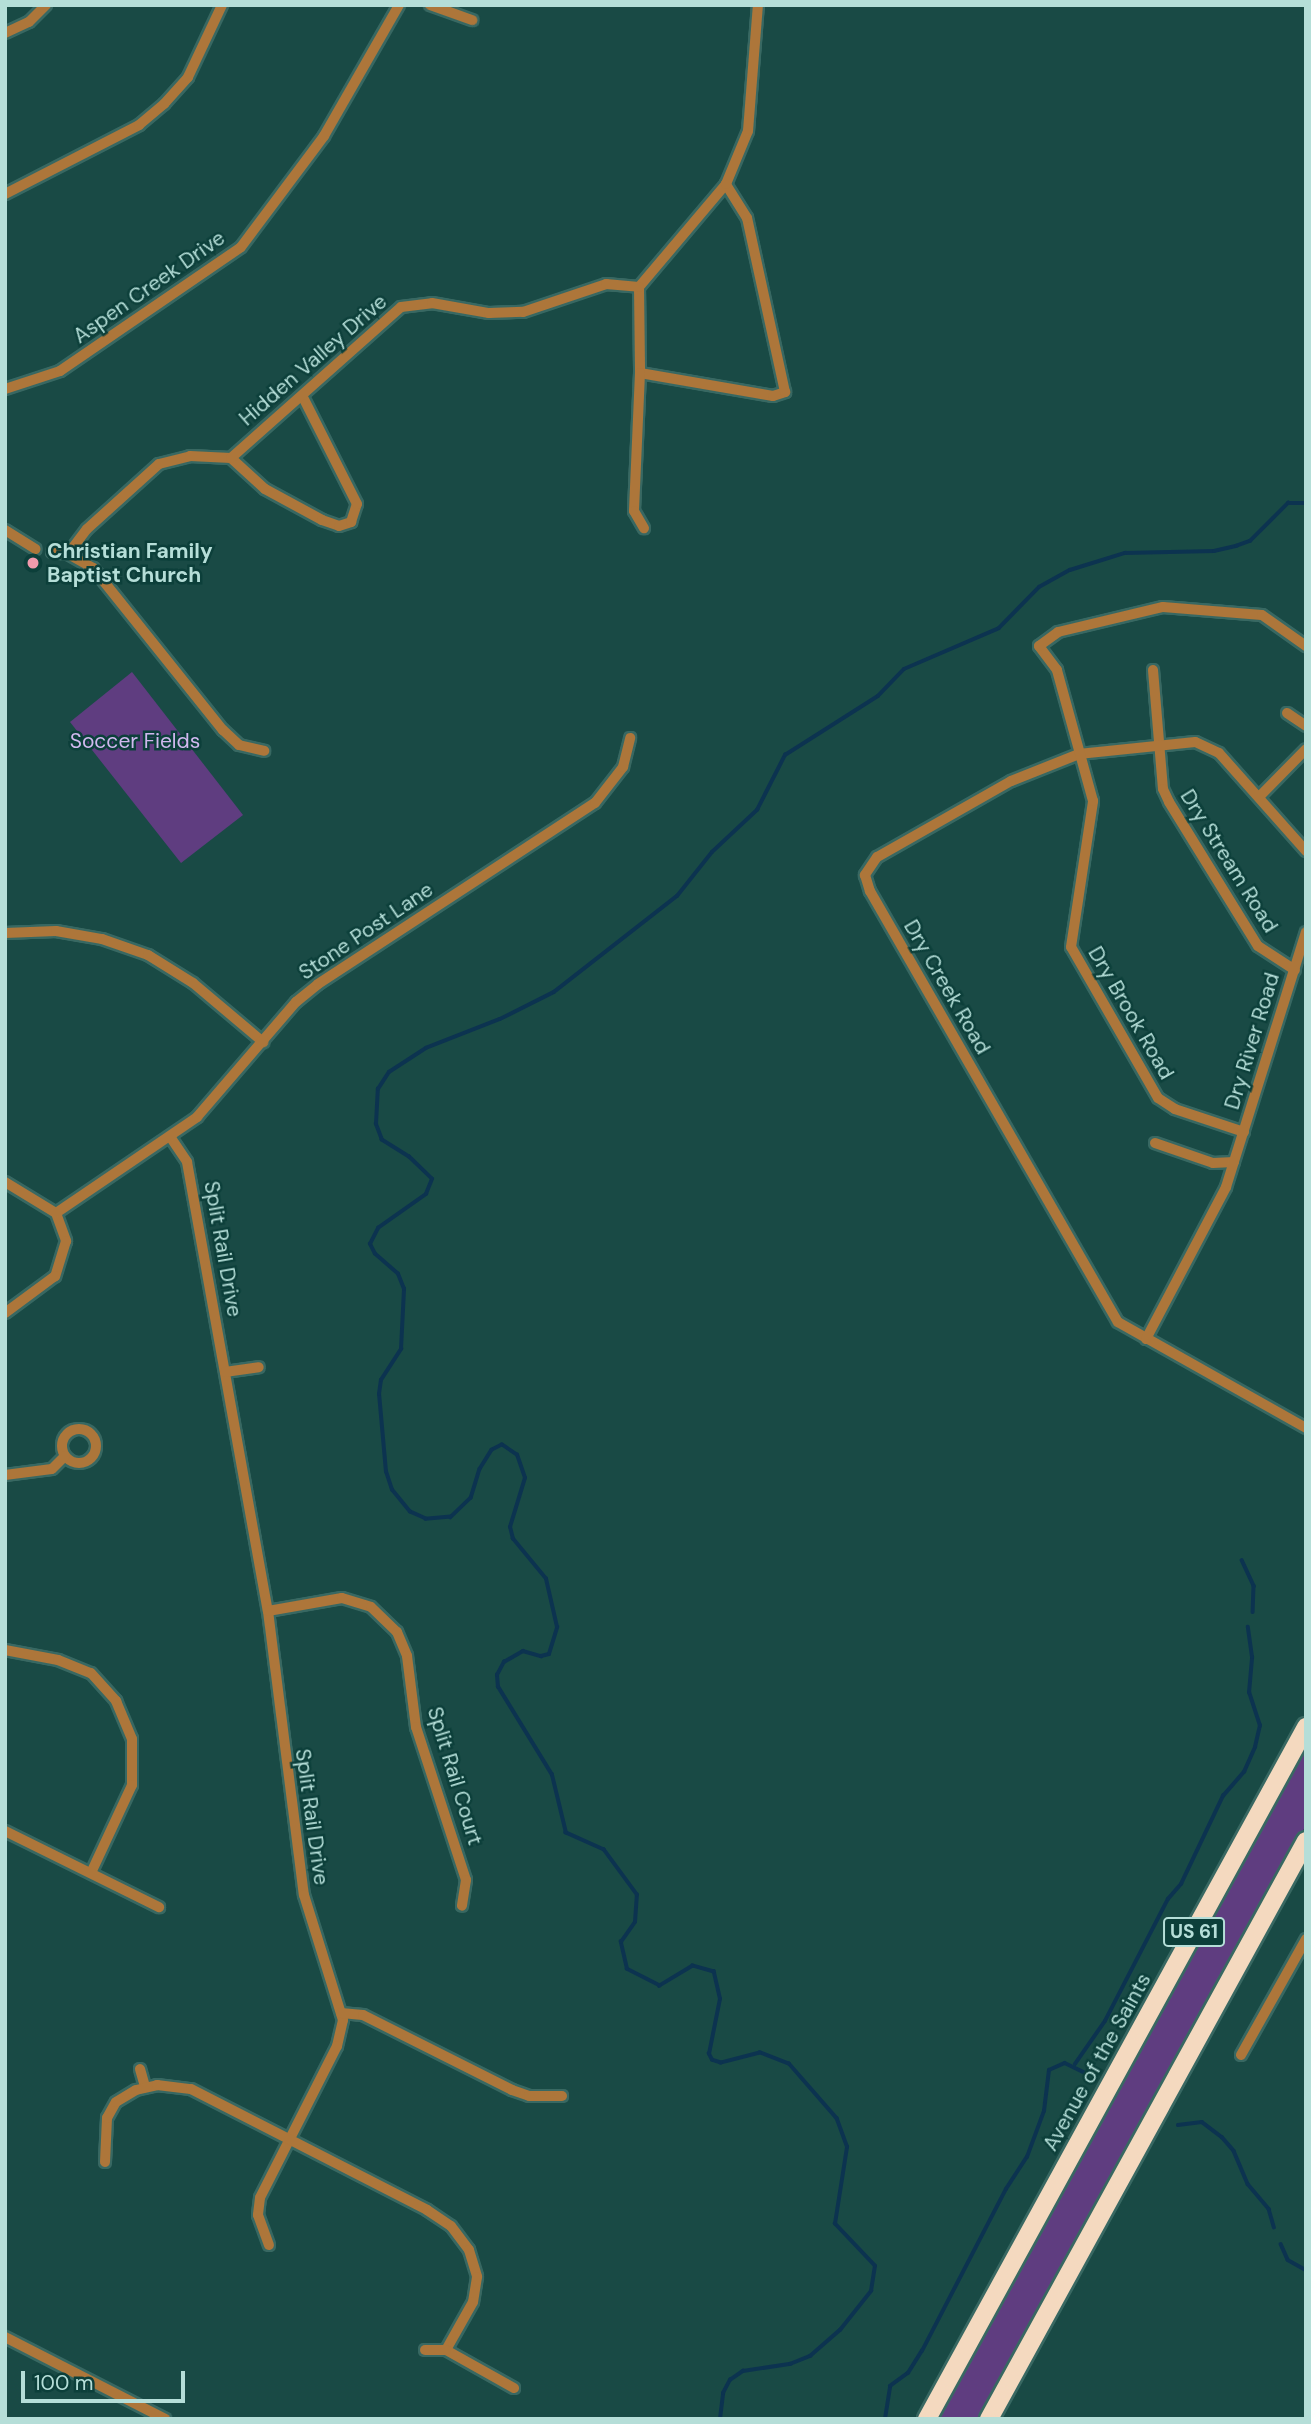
<!DOCTYPE html>
<style>
body{margin:0}
#map{position:relative;width:1311px;height:2424px;overflow:hidden;background:#194a45;font-family:"DM Sans",sans-serif}
div>[style]{position:absolute}
[style*='--x']{left:calc(var(--x)*1px);top:calc(var(--y)*1px);width:calc(var(--w)*1px);rotate:calc(var(--a)*1deg)}
.green>*{inset:0;background:#5f3d80}
.stream>*{height:3.5px;margin:-1.75px;padding:0 1.75px;transform-origin:1.75px;border-radius:1.75px;background:#0c3350}
.roads{filter:drop-shadow(2px 0 #386862) drop-shadow(-2px 0 #386862) drop-shadow(0 2px #386862) drop-shadow(0 -2px #386862)}
.minor>*{height:10px;margin:-5px;padding:0 5px;transform-origin:5px;border-radius:5px;background:#ad763a}
.minor>.ring{margin:-5px;padding:0;box-sizing:content-box;background:none;border:10px solid #ad763a;border-radius:50%}
.motorway>*{height:18px;margin:-9px;padding:0 9px;transform-origin:9px;border-radius:9px;background:#f4d9bf}
.dots>*{width:19px;height:19px;translate:-50% -50%;box-sizing:border-box;border:4px solid #0c3f3a;border-radius:50%}
span{translate:-50% -50%;white-space:nowrap;text-align:center;line-height:1.15;-webkit-text-stroke:5px #0c3f3a;paint-order:stroke}
.shield-label span{padding:2px 5px;background:#0c3f3a;border:2px solid;border-radius:5px;-webkit-text-stroke-width:0}
.shield-label{font-size:19px;color:#b5ded8;font-weight:700}
.street-label{font-size:21px;color:#b5ded8}
.poi-label{font-size:21px;color:#b5ded8;font-weight:700}
.left{translate:0 -50%;text-align:left}
.park-label{font-size:21px;color:#d1b8ef}
.frame{position:absolute;inset:0;border:7px solid #b5ded8;pointer-events:none}
.scale{position:absolute;left:21px;top:2371px;width:164px;height:32px;box-sizing:border-box;border:4px solid #b5ded8;border-top:0;padding-left:9px;font-size:21px;line-height:24px;white-space:nowrap;color:#b5ded8;-webkit-text-stroke:5px #0c3f3a;paint-order:stroke}
</style>
<div id="map">
<div class="green">
<i style="clip-path:polygon(132px 672px,243px 815px,181px 863px,70px 722px)"></i>
<i style="clip-path:polygon(1306px 1743px,1306px 1825px,1299px 1838px,980px 2419px,936px 2419px)"></i>
</div>
<div class="stream">
<i style="--x:1242;--y:1560;--w:29;--a:65"></i>
<i style="--x:1254;--y:1586;--w:26;--a:92"></i>
<i style="--x:1075;--y:2064;--w:52;--a:-55.1"></i>
<i style="--x:1105;--y:2021;--w:137;--a:-62.7"></i>
<i style="--x:1168;--y:1899;--w:20;--a:-49"></i>
<i style="--x:1181;--y:1884;--w:98;--a:-64.5"></i>
<i style="--x:1223;--y:1796;--w:32;--a:-49"></i>
<i style="--x:1244;--y:1772;--w:27;--a:-66"></i>
<i style="--x:1255;--y:1747;--w:22;--a:-77"></i>
<i style="--x:1260;--y:1726;--w:35;--a:-108"></i>
<i style="--x:1249;--y:1693;--w:36;--a:-85"></i>
<i style="--x:1252;--y:1657;--w:30;--a:-98"></i>
<i style="--x:1178;--y:2125;--w:24;--a:-7"></i>
<i style="--x:1202;--y:2122;--w:25;--a:37"></i>
<i style="--x:1222;--y:2137;--w:18;--a:49"></i>
<i style="--x:1234;--y:2151;--w:36;--a:67"></i>
<i style="--x:1248;--y:2184;--w:33;--a:50"></i>
<i style="--x:1269;--y:2209;--w:19;--a:74"></i>
<i style="--x:1281;--y:2244;--w:17;--a:66"></i>
<i style="--x:1288;--y:2260;--w:21;--a:29"></i>
<i style="--x:720;--y:2419;--w:26;--a:-83"></i>
<i style="--x:723;--y:2393;--w:15;--a:-62"></i>
<i style="--x:730;--y:2380;--w:16;--a:-35"></i>
<i style="--x:743;--y:2371;--w:48;--a:-8.5"></i>
<i style="--x:790;--y:2364;--w:22;--a:-22"></i>
<i style="--x:810;--y:2356;--w:40;--a:-41"></i>
<i style="--x:840;--y:2330;--w:50;--a:-51.5"></i>
<i style="--x:871;--y:2291;--w:25;--a:-81"></i>
<i style="--x:875;--y:2266;--w:58;--a:-133.6"></i>
<i style="--x:835;--y:2224;--w:78;--a:-81.1"></i>
<i style="--x:847;--y:2147;--w:30;--a:-110"></i>
<i style="--x:837;--y:2119;--w:73;--a:-131.1"></i>
<i style="--x:789;--y:2064;--w:31;--a:-159"></i>
<i style="--x:760;--y:2053;--w:40;--a:165.6"></i>
<i style="--x:721;--y:2063;--w:9;--a:-162"></i>
<i style="--x:712;--y:2060;--w:7;--a:-117"></i>
<i style="--x:709;--y:2054;--w:56;--a:-78.7"></i>
<i style="--x:720;--y:1999;--w:28;--a:-103"></i>
<i style="--x:714;--y:1972;--w:22;--a:-164"></i>
<i style="--x:693;--y:1966;--w:39;--a:149"></i>
<i style="--x:660;--y:1986;--w:37;--a:-153"></i>
<i style="--x:627;--y:1969;--w:28;--a:-103"></i>
<i style="--x:621;--y:1942;--w:24;--a:-55"></i>
<i style="--x:635;--y:1922;--w:27;--a:-86"></i>
<i style="--x:637;--y:1895;--w:56;--a:-126.3"></i>
<i style="--x:604;--y:1850;--w:42;--a:-155.9"></i>
<i style="--x:566;--y:1833;--w:60;--a:-103.6"></i>
<i style="--x:552;--y:1775;--w:103;--a:-121.5"></i>
<i style="--x:498;--y:1687;--w:12;--a:-95"></i>
<i style="--x:497;--y:1675;--w:15;--a:-62"></i>
<i style="--x:504;--y:1662;--w:22;--a:-30"></i>
<i style="--x:523;--y:1651;--w:19;--a:16"></i>
<i style="--x:541;--y:1656;--w:8;--a:-14"></i>
<i style="--x:549;--y:1654;--w:28;--a:-73"></i>
<i style="--x:557;--y:1627;--w:49;--a:-102.9"></i>
<i style="--x:546;--y:1579;--w:52;--a:-129.5"></i>
<i style="--x:513;--y:1539;--w:12;--a:-104"></i>
<i style="--x:510;--y:1527;--w:51;--a:-73"></i>
<i style="--x:525;--y:1478;--w:24;--a:-109"></i>
<i style="--x:517;--y:1455;--w:18;--a:-146"></i>
<i style="--x:502;--y:1445;--w:11;--a:153"></i>
<i style="--x:492;--y:1450;--w:22;--a:122"></i>
<i style="--x:480;--y:1469;--w:30;--a:107"></i>
<i style="--x:471;--y:1498;--w:28;--a:136"></i>
<i style="--x:451;--y:1517;--w:25;--a:175"></i>
<i style="--x:426;--y:1519;--w:17;--a:-156"></i>
<i style="--x:410;--y:1512;--w:28;--a:-129"></i>
<i style="--x:392;--y:1490;--w:19;--a:-108"></i>
<i style="--x:386;--y:1472;--w:78;--a:-95.1"></i>
<i style="--x:379;--y:1394;--w:14;--a:-82"></i>
<i style="--x:381;--y:1380;--w:37;--a:-57"></i>
<i style="--x:401;--y:1349;--w:60;--a:-87.1"></i>
<i style="--x:404;--y:1289;--w:16;--a:-112"></i>
<i style="--x:398;--y:1274;--w:30;--a:-139"></i>
<i style="--x:375;--y:1254;--w:11;--a:-117"></i>
<i style="--x:370;--y:1244;--w:18;--a:-63"></i>
<i style="--x:378;--y:1228;--w:59;--a:-35.3"></i>
<i style="--x:426;--y:1194;--w:16;--a:-68"></i>
<i style="--x:432;--y:1179;--w:32;--a:-136"></i>
<i style="--x:409;--y:1157;--w:32;--a:-148"></i>
<i style="--x:382;--y:1140;--w:17;--a:-111"></i>
<i style="--x:376;--y:1124;--w:35;--a:-87"></i>
<i style="--x:378;--y:1089;--w:20;--a:-57"></i>
<i style="--x:389;--y:1072;--w:44;--a:-33"></i>
<i style="--x:426;--y:1048;--w:79;--a:-21.4"></i>
<i style="--x:500;--y:1019;--w:60;--a:-26.6"></i>
<i style="--x:554;--y:992;--w:156;--a:-38"></i>
<i style="--x:677;--y:896;--w:56;--a:-51.5"></i>
<i style="--x:712;--y:852;--w:62;--a:-43"></i>
<i style="--x:757;--y:810;--w:62;--a:-63"></i>
<i style="--x:785;--y:755;--w:110;--a:-32.4"></i>
<i style="--x:878;--y:696;--w:37;--a:-46"></i>
<i style="--x:904;--y:669;--w:103;--a:-23.3"></i>
<i style="--x:999;--y:628;--w:57;--a:-45.7"></i>
<i style="--x:1039;--y:587;--w:35;--a:-29"></i>
<i style="--x:1070;--y:570;--w:58;--a:-17.2"></i>
<i style="--x:1125;--y:553;--w:89;--a:-1.3"></i>
<i style="--x:1214;--y:551;--w:23;--a:-13"></i>
<i style="--x:1236;--y:546;--w:15;--a:-20"></i>
<i style="--x:1250;--y:541;--w:54;--a:-45"></i>
<i style="--x:1288;--y:503;--w:18;--a:0"></i>
<i style="--x:885;--y:2419;--w:33;--a:-81"></i>
<i style="--x:890;--y:2386;--w:22;--a:-36"></i>
<i style="--x:908;--y:2373;--w:26;--a:-58"></i>
<i style="--x:922;--y:2351;--w:182;--a:-62.6"></i>
<i style="--x:1006;--y:2189;--w:38;--a:-57"></i>
<i style="--x:1027;--y:2157;--w:49;--a:-69.7"></i>
<i style="--x:1044;--y:2111;--w:41;--a:-83"></i>
<i style="--x:1049;--y:2070;--w:17;--a:-24"></i>
<i style="--x:1065;--y:2063;--w:25;--a:26"></i>
</div>
<div class="roads">
<div class="minor">
<i style="--x:430;--y:5;--w:45;--a:19.7"></i>
<i style="--x:5;--y:33;--w:26;--a:-25"></i>
<i style="--x:29;--y:22;--w:24;--a:-45"></i>
<i style="--x:5;--y:194;--w:151;--a:-27.2"></i>
<i style="--x:139;--y:125;--w:33;--a:-40"></i>
<i style="--x:164;--y:104;--w:36;--a:-48"></i>
<i style="--x:188;--y:77;--w:80;--a:-64.7"></i>
<i style="--x:639;--y:287;--w:86;--a:89.3"></i>
<i style="--x:640;--y:373;--w:135;--a:9.8"></i>
<i style="--x:773;--y:396;--w:13;--a:-18"></i>
<i style="--x:785;--y:392;--w:178;--a:-102.3"></i>
<i style="--x:747;--y:218;--w:40;--a:-122"></i>
<i style="--x:639;--y:287;--w:135;--a:-49.8"></i>
<i style="--x:726;--y:184;--w:57;--a:-67.5"></i>
<i style="--x:748;--y:131;--w:126;--a:-85.5"></i>
<i style="--x:640;--y:373;--w:138;--a:92.5"></i>
<i style="--x:634;--y:511;--w:20;--a:60"></i>
<i style="--x:5;--y:389;--w:58;--a:-18.1"></i>
<i style="--x:60;--y:371;--w:219;--a:-34.4"></i>
<i style="--x:241;--y:247;--w:139;--a:-53.2"></i>
<i style="--x:324;--y:136;--w:151;--a:-60.2"></i>
<i style="--x:231;--y:458;--w:46;--a:42.4"></i>
<i style="--x:265;--y:489;--w:65;--a:28.5"></i>
<i style="--x:322;--y:520;--w:18;--a:19"></i>
<i style="--x:339;--y:526;--w:13;--a:-18"></i>
<i style="--x:351;--y:522;--w:19;--a:-72"></i>
<i style="--x:357;--y:504;--w:120;--a:-116.8"></i>
<i style="--x:5;--y:530;--w:36;--a:32"></i>
<i style="--x:52;--y:552;--w:16;--a:7"></i>
<i style="--x:68;--y:554;--w:29;--a:29"></i>
<i style="--x:93;--y:568;--w:208;--a:51.3"></i>
<i style="--x:223;--y:730;--w:22;--a:43"></i>
<i style="--x:239;--y:745;--w:26;--a:13"></i>
<i style="--x:68;--y:554;--w:31;--a:-53"></i>
<i style="--x:87;--y:529;--w:97;--a:-42.1"></i>
<i style="--x:159;--y:464;--w:32;--a:-14"></i>
<i style="--x:190;--y:456;--w:41;--a:2.8"></i>
<i style="--x:231;--y:458;--w:227;--a:-41.6"></i>
<i style="--x:401;--y:307;--w:31;--a:-7"></i>
<i style="--x:432;--y:303;--w:58;--a:10"></i>
<i style="--x:489;--y:313;--w:34;--a:-2"></i>
<i style="--x:523;--y:312;--w:88;--a:-18.6"></i>
<i style="--x:606;--y:284;--w:33;--a:5"></i>
<i style="--x:1153;--y:670;--w:119;--a:85.2"></i>
<i style="--x:1163;--y:789;--w:14;--a:65"></i>
<i style="--x:1169;--y:802;--w:169;--a:58.3"></i>
<i style="--x:1258;--y:946;--w:44;--a:33"></i>
<i style="--x:1287;--y:713;--w:23;--a:34"></i>
<i style="--x:1259;--y:797;--w:67;--a:-45.6"></i>
<i style="--x:1306;--y:851;--w:131;--a:-131.6"></i>
<i style="--x:1219;--y:753;--w:26;--a:-155"></i>
<i style="--x:1195;--y:742;--w:117;--a:174.1"></i>
<i style="--x:1079;--y:754;--w:73;--a:158.3"></i>
<i style="--x:1011;--y:781;--w:154;--a:150.4"></i>
<i style="--x:877;--y:857;--w:22;--a:124"></i>
<i style="--x:865;--y:875;--w:17;--a:73"></i>
<i style="--x:870;--y:891;--w:497;--a:60.1"></i>
<i style="--x:1118;--y:1322;--w:216;--a:29.4"></i>
<i style="--x:5;--y:933;--w:51;--a:-2.2"></i>
<i style="--x:56;--y:931;--w:47;--a:9.9"></i>
<i style="--x:102;--y:939;--w:49;--a:19.2"></i>
<i style="--x:148;--y:955;--w:53;--a:31.9"></i>
<i style="--x:193;--y:983;--w:92;--a:40.1"></i>
<i style="--x:1244;--y:1132;--w:73;--a:-161.6"></i>
<i style="--x:1175;--y:1109;--w:20;--a:-147"></i>
<i style="--x:1158;--y:1098;--w:174;--a:-119.9"></i>
<i style="--x:1071;--y:947;--w:148;--a:-81.4"></i>
<i style="--x:1093;--y:801;--w:136;--a:-105.4"></i>
<i style="--x:1057;--y:670;--w:30;--a:-127"></i>
<i style="--x:1039;--y:646;--w:24;--a:-36"></i>
<i style="--x:1058;--y:632;--w:108;--a:-13.4"></i>
<i style="--x:1163;--y:607;--w:99;--a:4.6"></i>
<i style="--x:1262;--y:615;--w:54;--a:35.2"></i>
<i style="--x:171;--y:1138;--w:29;--a:56"></i>
<i style="--x:187;--y:1162;--w:456;--a:79.8"></i>
<i style="--x:268;--y:1611;--w:286;--a:82.8"></i>
<i style="--x:304;--y:1895;--w:131;--a:72.7"></i>
<i style="--x:343;--y:2020;--w:27;--a:103"></i>
<i style="--x:337;--y:2046;--w:170;--a:116.9"></i>
<i style="--x:260;--y:2198;--w:17;--a:97"></i>
<i style="--x:258;--y:2215;--w:32;--a:70"></i>
<i style="--x:1155;--y:1143;--w:61;--a:19"></i>
<i style="--x:1213;--y:1163;--w:21;--a:-3"></i>
<i style="--x:5;--y:1182;--w:60;--a:31.3"></i>
<i style="--x:56;--y:1213;--w:30;--a:70"></i>
<i style="--x:66;--y:1241;--w:37;--a:107"></i>
<i style="--x:55;--y:1276;--w:62;--a:143.5"></i>
<i style="--x:56;--y:1213;--w:171;--a:-34.2"></i>
<i style="--x:197;--y:1117;--w:152;--a:-49.3"></i>
<i style="--x:296;--y:1002;--w:28;--a:-39"></i>
<i style="--x:318;--y:984;--w:331;--a:-33.2"></i>
<i style="--x:595;--y:803;--w:46;--a:-52.1"></i>
<i style="--x:623;--y:767;--w:30;--a:-76"></i>
<i style="--x:1146;--y:1339;--w:172;--a:-62.2"></i>
<i style="--x:1226;--y:1187;--w:267;--a:-72.6"></i>
<i style="--x:225;--y:1372;--w:34;--a:-8"></i>
<i class="ring" style="left:62px;top:1429px;width:24px;height:24px"></i>
<i style="--x:5;--y:1475;--w:47;--a:-7.3"></i>
<i style="--x:52;--y:1469;--w:18;--a:-45"></i>
<i style="--x:268;--y:1611;--w:75;--a:-10"></i>
<i style="--x:342;--y:1598;--w:30;--a:17"></i>
<i style="--x:371;--y:1607;--w:36;--a:44"></i>
<i style="--x:397;--y:1632;--w:26;--a:67"></i>
<i style="--x:407;--y:1656;--w:72;--a:82.8"></i>
<i style="--x:416;--y:1727;--w:161;--a:71.9"></i>
<i style="--x:466;--y:1880;--w:26;--a:99"></i>
<i style="--x:5;--y:1650;--w:54;--a:10.7"></i>
<i style="--x:58;--y:1660;--w:35;--a:22"></i>
<i style="--x:91;--y:1673;--w:38;--a:48"></i>
<i style="--x:116;--y:1701;--w:41;--a:67.2"></i>
<i style="--x:132;--y:1739;--w:46;--a:90"></i>
<i style="--x:132;--y:1785;--w:97;--a:115"></i>
<i style="--x:5;--y:1831;--w:172;--a:26.3"></i>
<i style="--x:341;--y:2013;--w:22;--a:5"></i>
<i style="--x:363;--y:2015;--w:167;--a:26.7"></i>
<i style="--x:512;--y:2090;--w:18;--a:19"></i>
<i style="--x:529;--y:2096;--w:33;--a:0"></i>
<i style="--x:1241;--y:2055;--w:133;--a:-60.7"></i>
<i style="--x:140;--y:2069;--w:19;--a:74"></i>
<i style="--x:105;--y:2162;--w:44;--a:-87.4"></i>
<i style="--x:107;--y:2118;--w:18;--a:-61"></i>
<i style="--x:116;--y:2102;--w:23;--a:-31"></i>
<i style="--x:136;--y:2090;--w:22;--a:-13"></i>
<i style="--x:157;--y:2085;--w:34;--a:7"></i>
<i style="--x:191;--y:2089;--w:265;--a:27.1"></i>
<i style="--x:427;--y:2210;--w:29;--a:34"></i>
<i style="--x:451;--y:2226;--w:30;--a:53"></i>
<i style="--x:469;--y:2250;--w:28;--a:73"></i>
<i style="--x:477;--y:2277;--w:25;--a:99"></i>
<i style="--x:473;--y:2302;--w:55;--a:119.4"></i>
<i style="--x:446;--y:2350;--w:78;--a:29.2"></i>
<i style="--x:5;--y:2337;--w:180;--a:27.1"></i>
<i style="--x:425;--y:2350;--w:21;--a:0"></i>
</div>
<div class="motorway">
<i style="--x:927;--y:2419;--w:789;--a:-61.29"></i>
<i style="--x:989;--y:2419;--w:659;--a:-61.26"></i>
</div>
</div>
<div class="dots">
<i style="left:33px;top:563px;background:#f29aad"></i>
</div>
<div class="shield-label">
<span style="left:1194px;top:1932px">US 61</span>
</div>
<div class="street-label">
<span style="left:149px;top:287px;rotate:-35deg">Aspen Creek Drive</span>
<span style="left:313px;top:360px;rotate:-41deg">Hidden Valley Drive</span>
<span style="left:1229px;top:861px;rotate:58deg">Dry Stream Road</span>
<span style="left:366px;top:931px;rotate:-34deg">Stone Post Lane</span>
<span style="left:947px;top:987px;rotate:60deg">Dry Creek Road</span>
<span style="left:1131px;top:1013px;rotate:60deg">Dry Brook Road</span>
<span style="left:1252px;top:1041px;rotate:-73deg">Dry River Road</span>
<span style="left:223px;top:1249px;rotate:80deg">Split Rail Drive</span>
<span style="left:455px;top:1776px;rotate:73deg">Split Rail Court</span>
<span style="left:312px;top:1817px;rotate:82deg">Split Rail Drive</span>
<span style="left:1097px;top:2062px;rotate:-61deg">Avenue of the Saints</span>
</div>
<div class="poi-label">
<span class="left" style="left:47px;top:563px">Christian Family<br>Baptist Church</span>
</div>
<div class="park-label">
<span style="left:135px;top:741px">Soccer Fields</span>
</div>
<div class="frame"></div>
<div class="scale">100 m</div>
</div>
